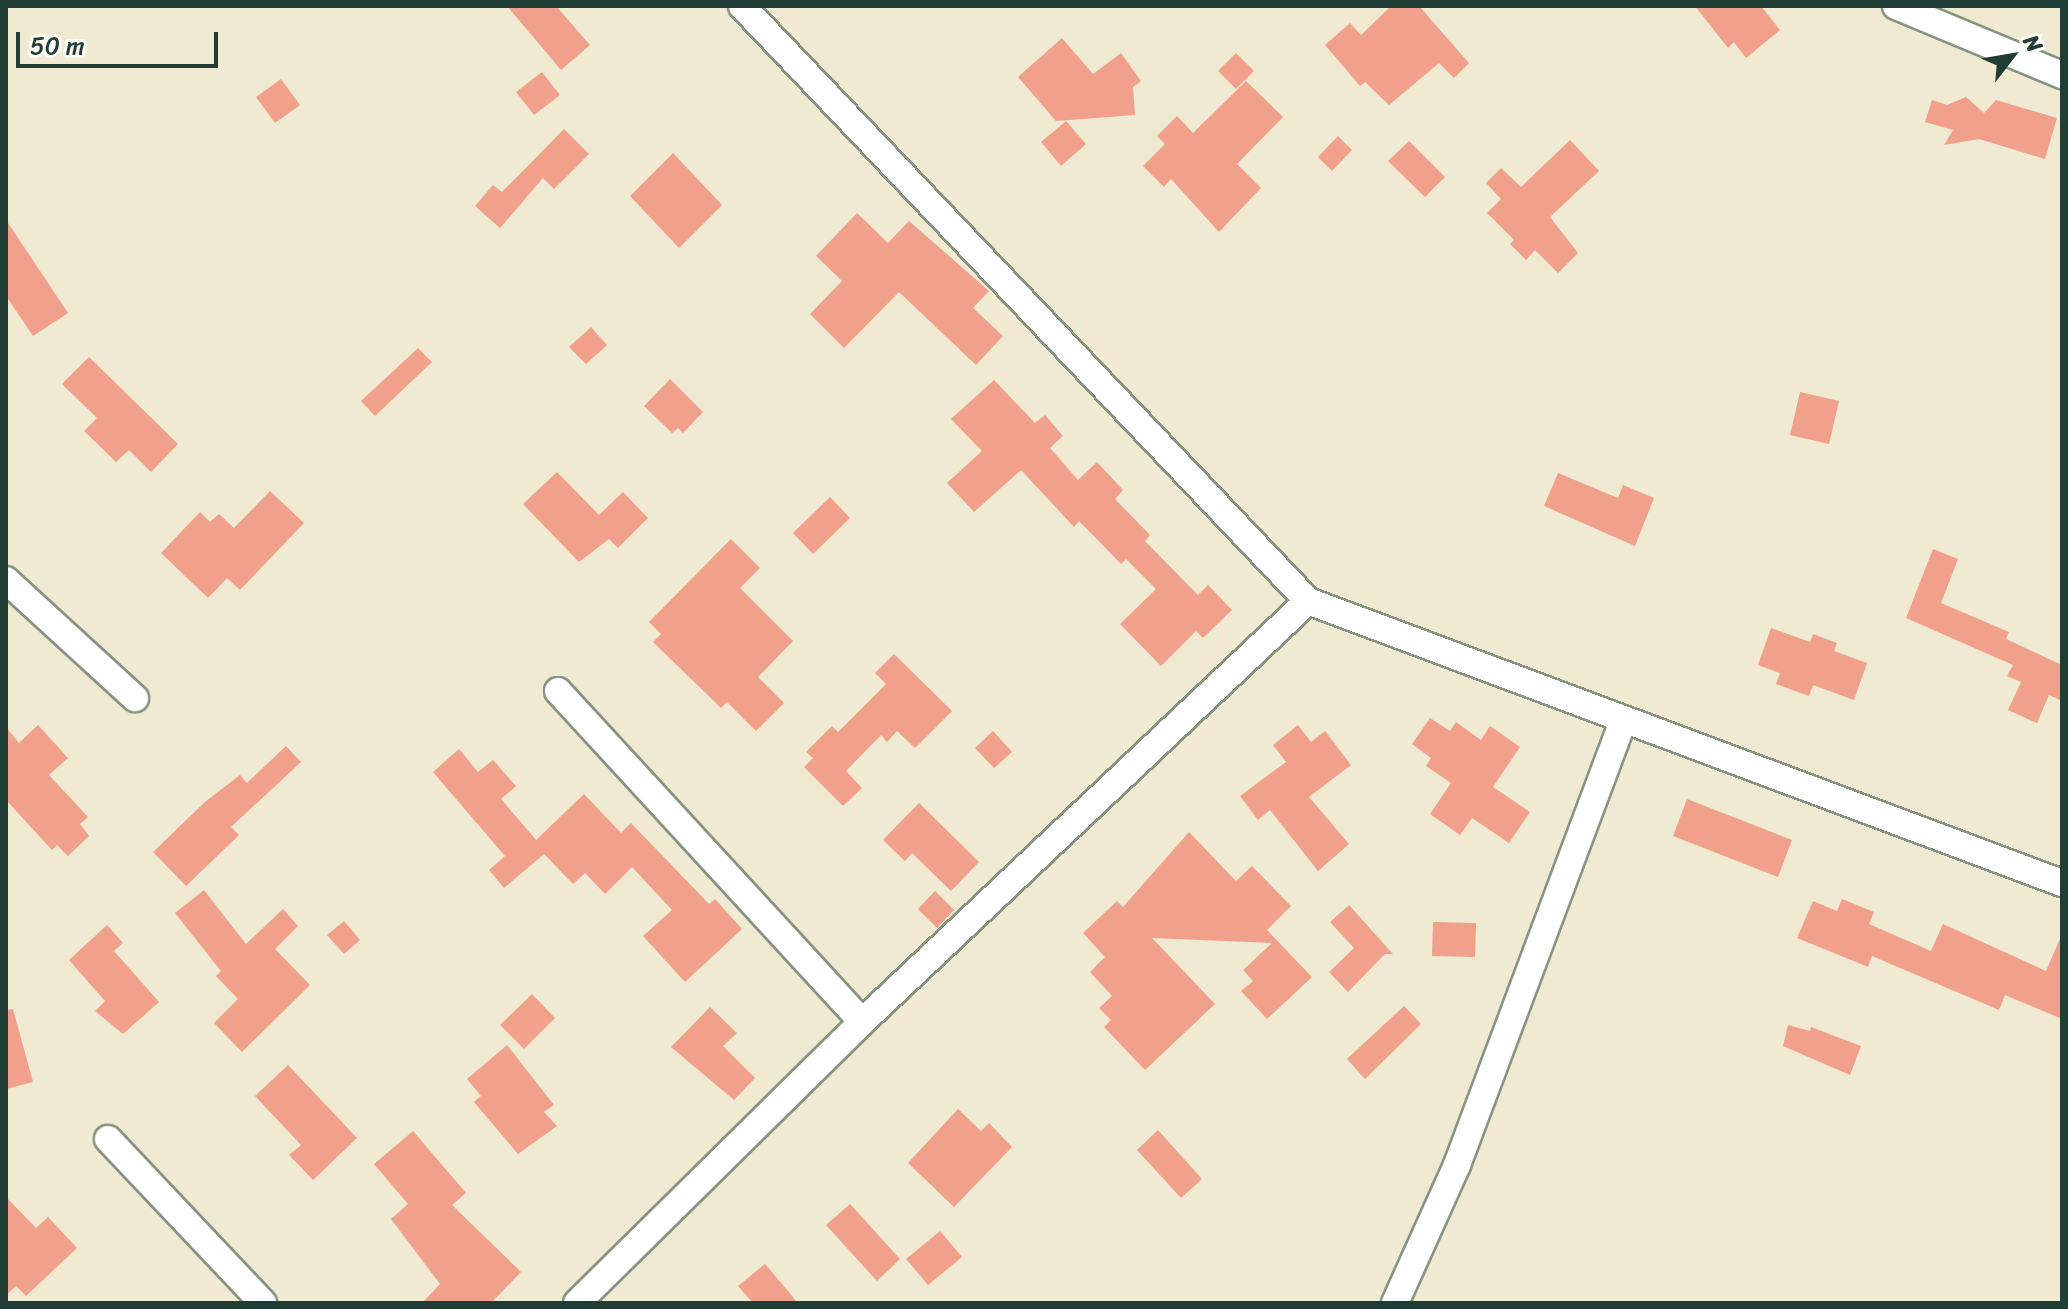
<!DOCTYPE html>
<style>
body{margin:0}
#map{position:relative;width:2068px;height:1309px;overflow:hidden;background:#efead1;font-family:Sriracha,sans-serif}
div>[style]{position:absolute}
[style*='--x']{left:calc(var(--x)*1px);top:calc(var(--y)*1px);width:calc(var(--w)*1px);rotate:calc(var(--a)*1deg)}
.building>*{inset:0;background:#f1a08b}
.roads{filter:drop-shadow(2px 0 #879482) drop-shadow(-2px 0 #879482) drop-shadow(0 2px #879482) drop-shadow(0 -2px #879482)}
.minor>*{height:26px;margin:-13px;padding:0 13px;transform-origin:13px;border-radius:13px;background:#fff}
span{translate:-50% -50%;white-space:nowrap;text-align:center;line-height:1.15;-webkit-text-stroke:6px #fdfcf7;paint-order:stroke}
.frame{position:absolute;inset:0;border:8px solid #1f3d34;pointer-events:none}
.north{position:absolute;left:1972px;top:16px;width:80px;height:80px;-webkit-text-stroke:6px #fdfcf7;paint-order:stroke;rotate:59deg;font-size:22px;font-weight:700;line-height:32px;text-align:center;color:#1f3d34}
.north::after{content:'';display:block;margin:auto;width:28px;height:36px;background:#1f3d34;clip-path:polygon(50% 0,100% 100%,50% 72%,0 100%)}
.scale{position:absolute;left:16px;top:32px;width:202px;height:36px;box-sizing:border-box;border:4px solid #1f3d34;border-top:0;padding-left:10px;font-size:24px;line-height:28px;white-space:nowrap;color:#1f3d34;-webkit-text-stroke:6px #fdfcf7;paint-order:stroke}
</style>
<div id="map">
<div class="building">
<i style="clip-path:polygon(507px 6px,556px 6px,590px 45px,561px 70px)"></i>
<i style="clip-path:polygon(1391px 6px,1419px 6px,1469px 63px,1454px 78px,1439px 63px,1389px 105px,1365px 82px,1360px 86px,1325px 45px,1350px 23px,1361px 35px)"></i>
<i style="clip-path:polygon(1695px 6px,1761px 6px,1780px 30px,1746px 58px,1734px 42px,1728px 48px)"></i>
<i style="clip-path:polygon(1062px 38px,1093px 74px,1121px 53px,1141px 81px,1133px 87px,1135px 115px,1056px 121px,1018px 77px)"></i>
<i style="clip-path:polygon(1236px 53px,1254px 71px,1236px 89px,1218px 71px)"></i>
<i style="clip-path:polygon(542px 72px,560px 95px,534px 115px,516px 92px)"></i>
<i style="clip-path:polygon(281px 79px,300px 105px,275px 123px,256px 97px)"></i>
<i style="clip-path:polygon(1246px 81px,1283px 117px,1237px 164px,1261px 188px,1219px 232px,1171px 179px,1164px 187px,1143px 166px,1165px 144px,1157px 136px,1177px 116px,1193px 133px)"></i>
<i style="clip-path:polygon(1966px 97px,1984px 113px,1996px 100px,2057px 118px,2045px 159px,1979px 139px,1944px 145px,1953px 130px,1925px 122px,1932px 100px,1947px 105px)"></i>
<i style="clip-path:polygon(1066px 121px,1086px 144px,1061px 166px,1041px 142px)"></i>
<i style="clip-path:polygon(564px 129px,589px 154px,554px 189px,543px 178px,500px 228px,475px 206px,493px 185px,502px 192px)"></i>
<i style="clip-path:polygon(1338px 136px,1352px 150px,1332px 171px,1318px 157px)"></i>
<i style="clip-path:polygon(1570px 140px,1599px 171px,1550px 217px,1578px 253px,1558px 273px,1535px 250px,1526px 260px,1510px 244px,1514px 240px,1487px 213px,1501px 199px,1486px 183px,1501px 168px,1521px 187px)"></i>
<i style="clip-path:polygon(1409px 141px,1445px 177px,1425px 197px,1388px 161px)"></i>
<i style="clip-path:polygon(673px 153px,722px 205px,679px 248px,630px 196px)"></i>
<i style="clip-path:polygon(857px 213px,888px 243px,909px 221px,989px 291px,973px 308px,1003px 336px,976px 365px,899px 292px,844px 348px,810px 314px,842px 281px,816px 256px)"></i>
<i style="clip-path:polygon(6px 220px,68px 313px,33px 336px,6px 296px)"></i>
<i style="clip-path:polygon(591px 327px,607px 345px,586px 364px,569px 347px)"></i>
<i style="clip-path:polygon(418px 348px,432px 362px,375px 416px,361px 401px)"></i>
<i style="clip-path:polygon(89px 357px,178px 444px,151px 472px,129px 450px,116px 462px,84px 431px,97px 418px,62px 384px)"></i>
<i style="clip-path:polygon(670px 379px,703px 412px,683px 433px,678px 428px,672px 433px,644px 406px)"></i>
<i style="clip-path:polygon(994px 380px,1035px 423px,1045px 415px,1063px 436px,1050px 448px,1078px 480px,1097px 462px,1123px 490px,1115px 499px,1150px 535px,1145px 541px,1198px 595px,1208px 585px,1232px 610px,1203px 638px,1196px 631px,1161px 666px,1120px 624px,1156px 589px,1126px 559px,1121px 564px,1079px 521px,1074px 527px,1021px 470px,974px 512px,947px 483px,982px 451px,951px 419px)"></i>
<i style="clip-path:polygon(1800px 392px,1839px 401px,1829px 444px,1790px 435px)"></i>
<i style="clip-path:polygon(557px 472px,599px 515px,623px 492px,648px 518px,618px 548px,609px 539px,579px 562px,523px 504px)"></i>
<i style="clip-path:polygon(1558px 473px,1618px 498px,1623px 485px,1654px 498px,1635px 546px,1544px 506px)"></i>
<i style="clip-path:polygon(270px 491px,304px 523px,240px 590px,227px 578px,208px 598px,161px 553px,200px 512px,210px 522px,219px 514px,234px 528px)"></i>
<i style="clip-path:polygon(830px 497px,850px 518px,813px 554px,793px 533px)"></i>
<i style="clip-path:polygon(731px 539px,760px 568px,740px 588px,793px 641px,758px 677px,784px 703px,756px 731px,727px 702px,721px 708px,653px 642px,661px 634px,649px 622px)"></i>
<i style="clip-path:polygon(1933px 549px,1958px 559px,1941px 603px,2009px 632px,2006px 639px,2062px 665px,2062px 701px,2049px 695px,2037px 723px,2008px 710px,2021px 682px,2007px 676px,2013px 665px,1906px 618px)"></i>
<i style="clip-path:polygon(1771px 628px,1810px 642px,1813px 634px,1837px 643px,1834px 651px,1867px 663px,1854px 700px,1813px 685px,1809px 696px,1776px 684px,1780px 673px,1758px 665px)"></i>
<i style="clip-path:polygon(894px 654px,952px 711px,915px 748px,897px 731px,887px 742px,881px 735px,846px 771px,862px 788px,843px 806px,804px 767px,813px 758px,806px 752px,832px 726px,838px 732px,886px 684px,875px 673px)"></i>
<i style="clip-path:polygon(1430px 718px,1450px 731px,1456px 722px,1481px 740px,1490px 726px,1520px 747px,1493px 787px,1530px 812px,1509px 843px,1472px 818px,1460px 835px,1430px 814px,1451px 783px,1426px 766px,1431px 758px,1412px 744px)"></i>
<i style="clip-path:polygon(38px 725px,68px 758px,49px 775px,88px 817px,80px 824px,89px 836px,68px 856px,57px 845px,52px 850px,6px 800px,6px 727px,19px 743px)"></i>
<i style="clip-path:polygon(1298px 725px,1311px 742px,1325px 731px,1351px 765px,1309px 797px,1349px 844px,1318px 871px,1270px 810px,1258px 820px,1240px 796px,1286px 762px,1273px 745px)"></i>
<i style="clip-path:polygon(993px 731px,1012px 752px,994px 768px,975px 748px)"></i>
<i style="clip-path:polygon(286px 746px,301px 762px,231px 827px,239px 835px,186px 886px,153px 852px,206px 801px,240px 775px,247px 783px)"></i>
<i style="clip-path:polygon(459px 749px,478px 772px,493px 760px,516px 786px,501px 799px,536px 840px,584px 794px,621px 833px,631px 823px,709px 904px,715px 899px,742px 929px,685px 982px,643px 936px,672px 910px,632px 867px,605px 894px,585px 873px,573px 884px,544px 854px,504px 888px,489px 870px,505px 856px,433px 772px)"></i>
<i style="clip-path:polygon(1687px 799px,1792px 840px,1778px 877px,1673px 836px)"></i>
<i style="clip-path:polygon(919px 803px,979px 862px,951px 891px,912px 853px,905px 861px,883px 840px)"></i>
<i style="clip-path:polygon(1189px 832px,1236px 881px,1252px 866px,1291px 906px,1267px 930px,1312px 977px,1267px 1019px,1241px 991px,1253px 981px,1243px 970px,1272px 943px,1152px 938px,1215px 1004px,1145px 1070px,1104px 1027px,1111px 1020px,1099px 1008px,1112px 996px,1090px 972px,1105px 957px,1083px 933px,1117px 901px,1123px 907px)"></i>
<i style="clip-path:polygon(204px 890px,246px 944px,283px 909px,298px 926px,275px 949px,310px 985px,242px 1052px,214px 1023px,238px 999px,216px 976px,221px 971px,175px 913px)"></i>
<i style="clip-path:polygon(935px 891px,954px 910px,937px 928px,918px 909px)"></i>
<i style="clip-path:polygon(1842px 899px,1874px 912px,1869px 924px,1931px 951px,1943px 924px,2046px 971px,2062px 934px,2062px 1019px,2005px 995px,1999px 1010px,1872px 956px,1868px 967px,1797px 938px,1813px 901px,1837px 911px)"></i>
<i style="clip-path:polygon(1349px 905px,1393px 954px,1385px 954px,1348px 992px,1329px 972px,1354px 948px,1330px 922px)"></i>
<i style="clip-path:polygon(344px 921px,360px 940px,344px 954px,327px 935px)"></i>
<i style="clip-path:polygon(1433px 922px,1476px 923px,1475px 957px,1432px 956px)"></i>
<i style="clip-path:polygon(107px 925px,123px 943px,114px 951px,159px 1002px,123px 1034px,95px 1011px,105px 1001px,69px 960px)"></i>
<i style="clip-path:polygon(532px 994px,555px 1018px,524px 1049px,500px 1025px)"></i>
<i style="clip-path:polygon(1404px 1006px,1421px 1024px,1365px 1079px,1347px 1059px)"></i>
<i style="clip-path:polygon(710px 1007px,737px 1033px,723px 1046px,755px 1078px,734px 1100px,671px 1047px)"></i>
<i style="clip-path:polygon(13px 1009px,33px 1082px,6px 1089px,6px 1010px)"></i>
<i style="clip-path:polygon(1788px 1025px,1810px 1031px,1811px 1027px,1861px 1046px,1850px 1075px,1783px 1046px)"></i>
<i style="clip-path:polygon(507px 1045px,554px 1105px,544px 1112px,557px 1126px,518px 1154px,474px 1102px,481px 1096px,467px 1079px)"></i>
<i style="clip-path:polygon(288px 1065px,357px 1138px,313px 1180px,289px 1155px,301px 1145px,255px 1096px)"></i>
<i style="clip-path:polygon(958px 1109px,981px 1131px,989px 1123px,1012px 1147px,954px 1207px,908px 1163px)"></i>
<i style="clip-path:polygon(1158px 1130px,1202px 1179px,1181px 1198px,1137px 1150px)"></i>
<i style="clip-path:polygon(413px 1131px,466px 1193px,452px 1205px,521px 1272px,491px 1303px,422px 1303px,440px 1284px,391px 1219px,408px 1204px,374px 1164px)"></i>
<i style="clip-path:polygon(6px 1197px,36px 1228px,48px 1217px,77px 1248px,26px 1296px,16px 1286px,6px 1295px)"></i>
<i style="clip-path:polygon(850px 1204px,900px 1259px,877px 1281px,826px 1225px)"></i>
<i style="clip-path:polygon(940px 1231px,962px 1257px,928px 1285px,906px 1259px)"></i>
<i style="clip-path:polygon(765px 1264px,798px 1303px,753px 1303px,738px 1286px)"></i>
</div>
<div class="roads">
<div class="minor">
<i style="--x:742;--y:6;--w:821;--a:46.43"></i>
<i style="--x:1308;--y:601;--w:805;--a:20.51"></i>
<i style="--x:1896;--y:6;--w:180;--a:22.6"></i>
<i style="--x:6;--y:580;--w:175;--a:42.5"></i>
<i style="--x:558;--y:691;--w:449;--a:47.4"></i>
<i style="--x:108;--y:1139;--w:226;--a:46.6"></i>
<i style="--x:577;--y:1303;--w:400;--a:-44.6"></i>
<i style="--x:862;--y:1022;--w:613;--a:-43.35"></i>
<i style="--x:1395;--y:1303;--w:151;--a:-65.8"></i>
<i style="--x:1457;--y:1165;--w:474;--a:-69.5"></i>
</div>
</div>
<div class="frame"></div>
<div class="north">N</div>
<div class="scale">50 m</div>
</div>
